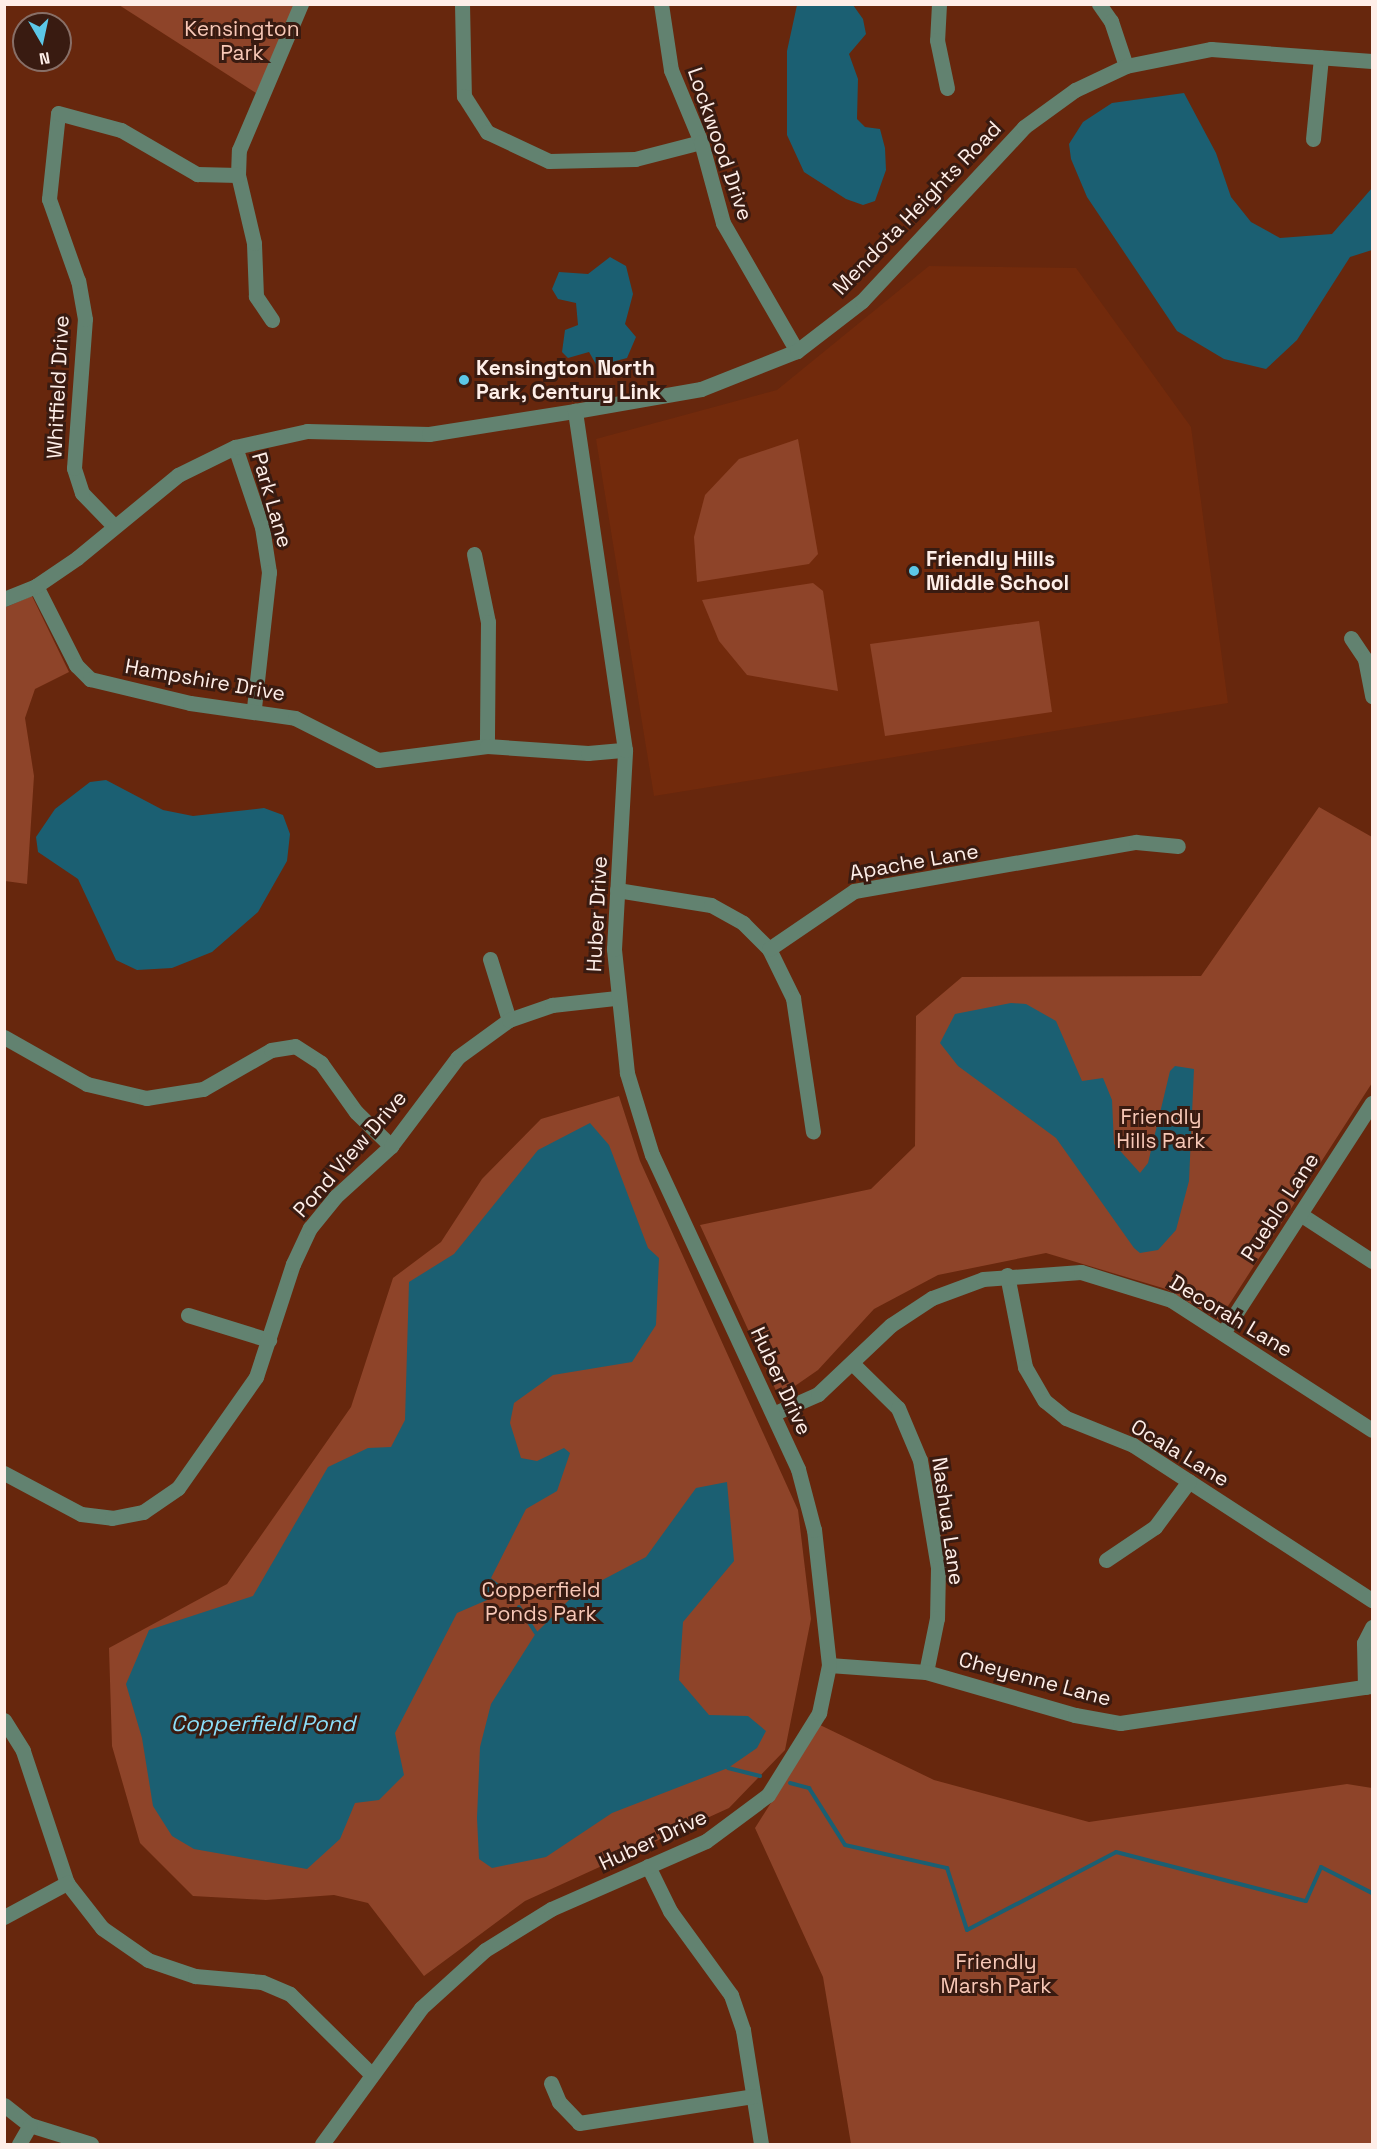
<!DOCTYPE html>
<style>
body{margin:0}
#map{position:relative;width:1377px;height:2149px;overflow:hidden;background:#67270d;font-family:"Space Grotesk",sans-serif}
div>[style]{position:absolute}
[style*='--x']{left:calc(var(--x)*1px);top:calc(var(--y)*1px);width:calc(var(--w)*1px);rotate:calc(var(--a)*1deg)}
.built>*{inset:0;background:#722a0c}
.green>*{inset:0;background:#8e4429}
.water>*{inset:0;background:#1b5f72}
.stream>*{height:4px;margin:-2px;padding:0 2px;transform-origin:2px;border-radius:2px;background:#1b5f72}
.minor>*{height:15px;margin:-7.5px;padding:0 7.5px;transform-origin:7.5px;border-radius:7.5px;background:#628270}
.dots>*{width:16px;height:16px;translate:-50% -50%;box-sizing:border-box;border:3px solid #391b11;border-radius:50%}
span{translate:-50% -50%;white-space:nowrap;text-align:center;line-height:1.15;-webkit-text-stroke:6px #391b11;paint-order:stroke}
.park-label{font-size:21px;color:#f8c8b7}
.street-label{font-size:21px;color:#feeee8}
.poi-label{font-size:21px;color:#feeee8;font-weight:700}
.left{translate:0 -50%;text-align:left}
.water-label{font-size:22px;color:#8be0fb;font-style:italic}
.frame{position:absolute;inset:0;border:6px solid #feeee8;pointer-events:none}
.north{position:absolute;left:12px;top:12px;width:60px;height:60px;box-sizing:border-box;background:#391b11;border:2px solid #886f67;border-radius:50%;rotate:171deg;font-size:16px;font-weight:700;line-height:24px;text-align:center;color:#feeee8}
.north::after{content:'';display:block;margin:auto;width:21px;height:27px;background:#5cc7e7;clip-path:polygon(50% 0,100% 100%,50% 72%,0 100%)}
</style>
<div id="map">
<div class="built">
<i style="clip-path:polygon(929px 266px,1076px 268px,1191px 427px,1228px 703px,654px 796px,596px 439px,777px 390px)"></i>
</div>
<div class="green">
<i style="clip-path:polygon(119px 5px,297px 5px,256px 93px)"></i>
<i style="clip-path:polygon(798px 439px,818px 554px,809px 564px,697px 582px,694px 537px,705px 495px,739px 459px)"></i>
<i style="clip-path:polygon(813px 583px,823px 591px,838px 691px,747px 675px,719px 641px,702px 600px)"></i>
<i style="clip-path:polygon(32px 596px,69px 672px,35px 689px,25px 718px,34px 776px,27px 884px,5px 881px,4px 608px)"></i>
<i style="clip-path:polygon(1039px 621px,1052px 712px,885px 736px,870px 644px)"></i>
<i style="clip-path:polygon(1319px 807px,1372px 837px,1372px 1083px,1219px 1320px,1166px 1289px,1046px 1253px,938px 1275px,874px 1309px,818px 1370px,779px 1397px,700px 1225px,871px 1189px,915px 1146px,916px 1016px,962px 977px,1201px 976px)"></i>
<i style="clip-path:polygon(619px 1096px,640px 1161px,798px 1510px,811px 1619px,785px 1750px,729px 1808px,525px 1901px,424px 1976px,368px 1903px,334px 1895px,266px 1900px,193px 1896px,140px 1843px,112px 1746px,109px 1648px,227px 1584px,351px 1407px,393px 1278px,441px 1242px,482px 1179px,541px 1119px)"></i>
<i style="clip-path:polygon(820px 1725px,934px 1780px,1089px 1822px,1347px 1784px,1372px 1788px,1372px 2144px,851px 2144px,823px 1977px,755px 1828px)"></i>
</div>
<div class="water">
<i style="clip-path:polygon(797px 5px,853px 5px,863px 19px,866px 34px,849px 54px,858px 79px,857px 119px,865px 127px,880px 129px,885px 148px,886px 170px,875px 201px,863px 205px,846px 199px,804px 172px,787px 135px,787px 51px)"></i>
<i style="clip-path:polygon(1184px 93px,1216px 153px,1231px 197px,1251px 222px,1280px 238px,1332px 234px,1372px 188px,1372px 250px,1350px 257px,1297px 340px,1266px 369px,1224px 359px,1177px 331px,1087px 197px,1071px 159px,1069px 144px,1083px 122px,1112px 103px)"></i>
<i style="clip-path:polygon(610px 257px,626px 266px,633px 294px,625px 324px,636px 337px,627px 358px,597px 366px,589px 352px,568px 358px,562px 352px,565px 330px,578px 325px,576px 303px,558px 299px,552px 289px,559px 272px,588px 274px)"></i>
<i style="clip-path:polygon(106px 780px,163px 810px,193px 816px,264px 808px,283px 815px,290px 834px,287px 861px,258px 912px,212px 952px,172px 968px,137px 970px,116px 960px,78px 879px,38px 852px,36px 837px,55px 809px,90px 782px)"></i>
<i style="clip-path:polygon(1011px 1003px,1026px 1004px,1056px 1021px,1082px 1081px,1103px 1078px,1112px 1100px,1114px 1144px,1140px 1173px,1148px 1163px,1170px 1071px,1175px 1066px,1194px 1069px,1189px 1181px,1176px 1230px,1158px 1250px,1140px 1253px,1134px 1248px,1056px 1138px,958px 1066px,940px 1043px,955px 1014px)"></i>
<i style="clip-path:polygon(590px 1123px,609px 1145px,648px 1248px,659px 1258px,656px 1325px,632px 1362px,553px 1375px,514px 1403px,510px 1423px,521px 1458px,537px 1461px,564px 1448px,570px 1453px,557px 1491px,526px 1509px,491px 1578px,508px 1591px,457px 1613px,395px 1733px,404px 1775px,379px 1800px,355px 1803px,340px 1839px,307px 1869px,194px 1849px,172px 1836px,153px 1806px,142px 1738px,126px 1684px,149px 1630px,253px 1596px,328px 1467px,368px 1448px,391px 1447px,405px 1420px,409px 1282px,454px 1254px,538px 1150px)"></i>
<i style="clip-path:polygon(727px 1482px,734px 1561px,683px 1622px,679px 1680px,709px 1715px,748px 1716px,766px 1731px,757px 1748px,728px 1768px,612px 1813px,546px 1857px,492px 1868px,479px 1859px,477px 1818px,480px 1747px,491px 1704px,536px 1633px,574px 1595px,646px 1557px,696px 1488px)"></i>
</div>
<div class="stream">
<i style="--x:508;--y:1591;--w:7;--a:56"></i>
<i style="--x:519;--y:1607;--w:31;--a:57"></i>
<i style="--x:728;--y:1768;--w:33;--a:14"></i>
<i style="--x:790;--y:1783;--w:20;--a:15"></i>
<i style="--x:809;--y:1788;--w:67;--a:57.7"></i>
<i style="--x:845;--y:1845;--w:105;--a:12.7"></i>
<i style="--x:947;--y:1868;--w:65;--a:72.1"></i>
<i style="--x:967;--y:1930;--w:168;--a:-27.6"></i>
<i style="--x:1116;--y:1852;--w:196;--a:14.5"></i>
<i style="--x:1306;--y:1901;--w:37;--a:-66"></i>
<i style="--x:1321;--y:1867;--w:57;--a:27"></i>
</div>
<div class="minor">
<i style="--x:462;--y:4;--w:92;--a:88.8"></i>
<i style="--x:464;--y:96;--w:43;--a:57.4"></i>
<i style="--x:487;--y:132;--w:68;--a:25.1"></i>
<i style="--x:549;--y:161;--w:86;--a:-1.3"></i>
<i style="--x:635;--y:159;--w:68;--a:-14.4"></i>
<i style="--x:661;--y:4;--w:67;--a:81.4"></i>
<i style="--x:671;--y:70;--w:78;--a:67.4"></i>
<i style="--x:701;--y:142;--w:84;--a:74.8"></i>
<i style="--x:723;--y:223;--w:148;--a:60"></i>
<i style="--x:939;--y:4;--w:36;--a:93"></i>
<i style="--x:937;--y:40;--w:49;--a:78.2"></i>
<i style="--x:1099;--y:4;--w:21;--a:55"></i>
<i style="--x:1111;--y:21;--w:47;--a:71.6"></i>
<i style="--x:1313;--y:139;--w:82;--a:-84.4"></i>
<i style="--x:272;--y:320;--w:29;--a:-124"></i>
<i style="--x:256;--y:296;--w:53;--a:-92.2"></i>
<i style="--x:254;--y:243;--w:70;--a:-103.2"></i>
<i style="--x:238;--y:175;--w:25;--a:-88"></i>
<i style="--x:239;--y:150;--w:159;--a:-67"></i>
<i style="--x:235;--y:447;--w:84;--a:71.4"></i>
<i style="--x:262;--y:527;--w:46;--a:81.2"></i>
<i style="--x:269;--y:572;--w:137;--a:96.3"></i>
<i style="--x:114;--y:526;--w:46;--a:-134.1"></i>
<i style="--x:82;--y:493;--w:26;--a:-108"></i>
<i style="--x:74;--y:468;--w:149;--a:-85.8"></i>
<i style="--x:85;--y:319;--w:39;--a:-100"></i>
<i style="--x:78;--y:281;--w:87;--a:-109.5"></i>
<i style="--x:49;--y:199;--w:86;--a:-84"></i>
<i style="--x:58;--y:113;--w:65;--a:15.1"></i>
<i style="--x:121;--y:130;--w:88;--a:30.1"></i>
<i style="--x:197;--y:174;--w:41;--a:1.4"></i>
<i style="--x:474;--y:554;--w:69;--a:78.4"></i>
<i style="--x:488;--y:622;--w:124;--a:90.5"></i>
<i style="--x:36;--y:586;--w:89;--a:63.1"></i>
<i style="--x:76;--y:665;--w:20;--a:45"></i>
<i style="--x:90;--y:679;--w:103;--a:13.5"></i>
<i style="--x:190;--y:703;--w:106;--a:8.1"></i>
<i style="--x:295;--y:718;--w:93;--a:26.8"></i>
<i style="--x:378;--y:760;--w:110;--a:-7.3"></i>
<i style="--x:487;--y:746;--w:101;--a:4"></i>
<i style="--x:588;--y:753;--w:37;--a:-5"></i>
<i style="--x:4;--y:599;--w:35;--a:-22"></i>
<i style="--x:36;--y:586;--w:50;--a:-34.3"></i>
<i style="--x:77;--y:558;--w:131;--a:-39.4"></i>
<i style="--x:178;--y:475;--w:64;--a:-26.2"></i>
<i style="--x:235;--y:447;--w:74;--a:-12.5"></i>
<i style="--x:307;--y:431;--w:122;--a:1.4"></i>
<i style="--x:429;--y:434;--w:148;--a:-9"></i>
<i style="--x:575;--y:411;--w:128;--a:-9.9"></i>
<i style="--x:701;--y:389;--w:103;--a:-21.6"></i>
<i style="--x:797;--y:351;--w:82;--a:-37.6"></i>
<i style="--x:862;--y:301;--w:238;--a:-47"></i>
<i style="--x:1024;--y:127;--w:63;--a:-36"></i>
<i style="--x:1075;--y:90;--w:56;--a:-25.2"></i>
<i style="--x:1126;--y:66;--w:87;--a:-11.3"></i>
<i style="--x:1211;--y:49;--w:161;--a:4.3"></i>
<i style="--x:1351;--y:638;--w:25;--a:56"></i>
<i style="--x:1365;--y:659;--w:38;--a:79"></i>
<i style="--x:617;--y:890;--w:95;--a:9.1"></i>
<i style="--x:711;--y:905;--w:37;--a:29"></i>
<i style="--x:743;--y:923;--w:37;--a:45"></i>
<i style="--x:769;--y:949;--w:55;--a:63.9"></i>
<i style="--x:793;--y:998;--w:135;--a:81.5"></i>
<i style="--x:769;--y:949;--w:103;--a:-34.3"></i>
<i style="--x:854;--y:891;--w:286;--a:-9.9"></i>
<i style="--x:1136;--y:842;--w:42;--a:5.4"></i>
<i style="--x:490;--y:959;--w:64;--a:72.7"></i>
<i style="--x:4;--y:1037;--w:95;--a:29.5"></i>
<i style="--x:87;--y:1084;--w:61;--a:13.3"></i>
<i style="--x:146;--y:1098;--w:58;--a:-9"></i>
<i style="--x:203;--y:1089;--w:78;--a:-29.8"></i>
<i style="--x:271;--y:1050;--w:24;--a:-9"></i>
<i style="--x:295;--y:1046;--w:31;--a:33"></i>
<i style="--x:321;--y:1063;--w:60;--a:54.5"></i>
<i style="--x:356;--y:1112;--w:49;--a:44.2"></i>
<i style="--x:1300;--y:1214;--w:86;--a:33.1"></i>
<i style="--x:1007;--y:1275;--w:94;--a:78.9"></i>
<i style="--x:1025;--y:1367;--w:39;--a:60"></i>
<i style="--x:1045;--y:1401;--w:27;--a:39"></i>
<i style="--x:1066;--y:1418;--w:72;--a:21.9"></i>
<i style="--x:1133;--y:1445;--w:285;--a:33"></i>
<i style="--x:188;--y:1315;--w:85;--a:17.2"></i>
<i style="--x:1223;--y:1333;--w:274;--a:-57.1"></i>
<i style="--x:852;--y:1363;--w:64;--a:44.4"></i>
<i style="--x:898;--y:1408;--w:56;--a:67.1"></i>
<i style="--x:920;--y:1460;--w:109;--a:80.5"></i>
<i style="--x:938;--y:1568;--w:50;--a:91.1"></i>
<i style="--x:937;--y:1618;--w:55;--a:101.5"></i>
<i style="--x:775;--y:1413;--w:47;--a:-23.8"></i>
<i style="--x:818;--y:1394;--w:100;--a:-43.4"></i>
<i style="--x:891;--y:1325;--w:49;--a:-33.4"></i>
<i style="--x:932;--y:1298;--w:54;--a:-20.4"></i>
<i style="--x:983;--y:1279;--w:98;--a:-4.1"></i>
<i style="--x:1081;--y:1272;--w:94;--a:17.3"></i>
<i style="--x:1171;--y:1300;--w:239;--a:32.9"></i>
<i style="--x:4;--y:1473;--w:87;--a:28"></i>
<i style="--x:81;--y:1514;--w:31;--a:7"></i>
<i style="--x:112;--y:1518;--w:32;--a:-11"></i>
<i style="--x:143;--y:1512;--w:42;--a:-34.4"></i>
<i style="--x:178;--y:1488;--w:136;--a:-54.9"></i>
<i style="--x:256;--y:1377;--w:119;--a:-71.9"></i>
<i style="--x:293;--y:1264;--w:40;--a:-65"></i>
<i style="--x:310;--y:1228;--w:40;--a:-51"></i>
<i style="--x:335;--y:1197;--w:76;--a:-42.3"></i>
<i style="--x:391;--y:1146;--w:111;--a:-53"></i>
<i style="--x:458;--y:1057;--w:63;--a:-36"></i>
<i style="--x:509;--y:1020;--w:46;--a:-19.2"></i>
<i style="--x:552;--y:1005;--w:63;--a:-6.3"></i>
<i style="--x:1106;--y:1560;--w:59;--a:-34"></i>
<i style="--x:1155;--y:1527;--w:57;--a:-53.5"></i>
<i style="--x:829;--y:1665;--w:97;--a:4.1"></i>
<i style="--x:926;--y:1672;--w:155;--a:16.1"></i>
<i style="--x:1075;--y:1715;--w:46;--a:10.1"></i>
<i style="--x:1120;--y:1723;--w:255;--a:-8.4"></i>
<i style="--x:1365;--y:1687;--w:44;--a:-91.3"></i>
<i style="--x:1364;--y:1643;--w:18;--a:-63"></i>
<i style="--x:4;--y:1720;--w:36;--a:58"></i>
<i style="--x:23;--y:1751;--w:139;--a:71.6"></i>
<i style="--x:67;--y:1883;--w:57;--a:52.1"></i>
<i style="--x:102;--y:1928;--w:56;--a:34.8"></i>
<i style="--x:148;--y:1960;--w:50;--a:18.8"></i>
<i style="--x:195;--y:1976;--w:67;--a:5.1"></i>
<i style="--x:262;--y:1982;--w:30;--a:23"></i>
<i style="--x:290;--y:1994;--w:112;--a:44.6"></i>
<i style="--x:648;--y:1866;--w:50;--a:63.9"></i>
<i style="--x:670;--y:1911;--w:104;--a:54"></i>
<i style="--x:731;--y:1995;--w:37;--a:71"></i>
<i style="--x:743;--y:2030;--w:115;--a:81"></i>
<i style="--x:4;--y:1917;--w:72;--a:-28.4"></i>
<i style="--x:551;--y:2083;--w:21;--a:67"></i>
<i style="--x:559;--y:2102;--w:29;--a:46"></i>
<i style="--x:579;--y:2123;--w:176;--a:-8.8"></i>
<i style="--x:4;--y:2105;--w:33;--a:38"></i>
<i style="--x:30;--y:2125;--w:64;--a:17.3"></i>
<i style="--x:19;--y:2144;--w:22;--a:-60"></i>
<i style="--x:322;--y:2144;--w:168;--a:-53.9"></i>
<i style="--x:421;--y:2008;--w:86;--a:-42.2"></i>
<i style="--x:485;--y:1950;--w:78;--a:-31.8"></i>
<i style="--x:551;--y:1909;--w:169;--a:-23.7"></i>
<i style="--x:706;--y:1841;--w:77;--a:-36.6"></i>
<i style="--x:768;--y:1795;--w:97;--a:-58.1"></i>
<i style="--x:819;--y:1713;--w:49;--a:-78.2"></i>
<i style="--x:829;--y:1665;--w:136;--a:-96.3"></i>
<i style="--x:814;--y:1530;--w:63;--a:-104.7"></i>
<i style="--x:798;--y:1469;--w:346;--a:-114.9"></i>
<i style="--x:652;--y:1155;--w:86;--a:-107"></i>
<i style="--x:627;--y:1073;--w:125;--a:-96"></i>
<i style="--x:614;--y:949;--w:199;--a:-86.8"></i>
<i style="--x:625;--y:750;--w:343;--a:-98.4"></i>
</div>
<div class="dots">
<i style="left:464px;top:380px;background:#5cc7e7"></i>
<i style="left:914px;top:571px;background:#5cc7e7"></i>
</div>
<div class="park-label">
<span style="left:242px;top:41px">Kensington<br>Park</span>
<span style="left:1161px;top:1129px">Friendly<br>Hills Park</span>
<span style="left:541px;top:1602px">Copperfield<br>Ponds Park</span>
<span style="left:996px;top:1974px">Friendly<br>Marsh Park</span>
</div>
<div class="street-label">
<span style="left:720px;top:144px;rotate:71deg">Lockwood Drive</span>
<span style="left:917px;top:208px;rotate:-46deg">Mendota Heights Road</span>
<span style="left:58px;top:387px;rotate:-87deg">Whitfield Drive</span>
<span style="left:272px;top:500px;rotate:74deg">Park Lane</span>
<span style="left:205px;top:680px;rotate:10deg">Hampshire Drive</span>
<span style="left:914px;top:862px;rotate:-10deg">Apache Lane</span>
<span style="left:597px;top:914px;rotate:-87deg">Huber Drive</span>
<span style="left:350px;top:1154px;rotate:-49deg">Pond View Drive</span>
<span style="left:1280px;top:1207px;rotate:-57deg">Pueblo Lane</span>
<span style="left:1231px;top:1316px;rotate:31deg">Decorah Lane</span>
<span style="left:781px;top:1381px;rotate:65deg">Huber Drive</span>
<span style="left:1180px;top:1453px;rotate:31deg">Ocala Lane</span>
<span style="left:948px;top:1521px;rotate:82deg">Nashua Lane</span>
<span style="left:1035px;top:1679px;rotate:15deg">Cheyenne Lane</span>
<span style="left:653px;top:1840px;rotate:-25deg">Huber Drive</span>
</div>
<div class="poi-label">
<span class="left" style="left:476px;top:380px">Kensington North<br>Park, Century Link</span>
<span class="left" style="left:926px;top:571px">Friendly Hills<br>Middle School</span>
</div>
<div class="water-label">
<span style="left:263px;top:1724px">Copperfield Pond</span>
</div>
<div class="frame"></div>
<div class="north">N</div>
</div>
